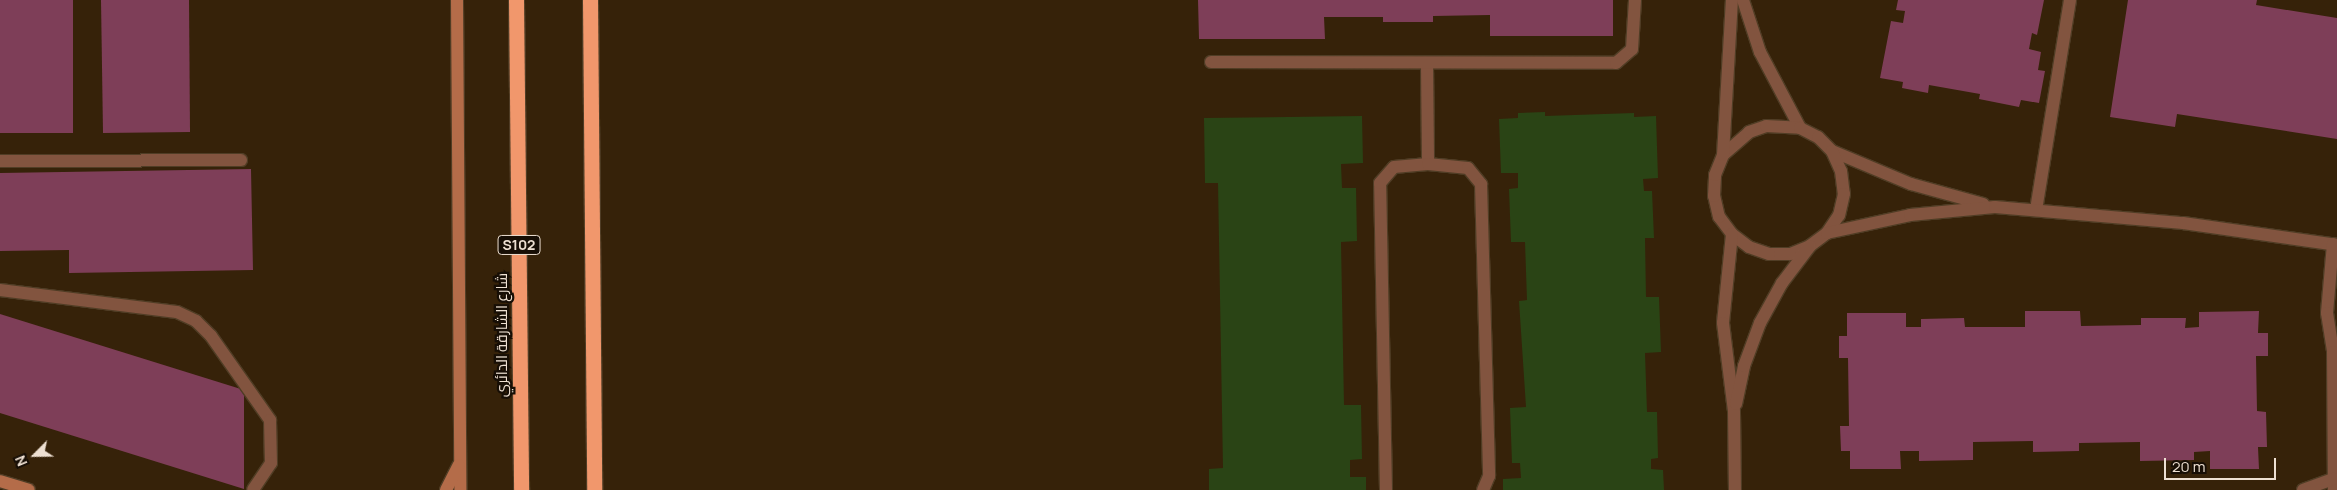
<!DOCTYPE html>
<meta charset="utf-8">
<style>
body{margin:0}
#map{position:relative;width:2337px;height:490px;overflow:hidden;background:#362209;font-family:Manrope,Cairo,sans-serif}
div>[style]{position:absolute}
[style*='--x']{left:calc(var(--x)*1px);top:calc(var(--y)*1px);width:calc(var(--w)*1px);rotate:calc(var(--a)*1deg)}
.green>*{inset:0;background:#2a4415}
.building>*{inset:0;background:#7e3e58}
.roads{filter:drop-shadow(1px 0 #503d25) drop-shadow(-1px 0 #503d25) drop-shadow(0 1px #503d25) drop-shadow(0 -1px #503d25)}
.lane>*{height:12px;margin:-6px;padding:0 6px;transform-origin:6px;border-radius:6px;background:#82543f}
.street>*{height:12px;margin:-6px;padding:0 6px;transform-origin:6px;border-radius:6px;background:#82543f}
.secondary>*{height:12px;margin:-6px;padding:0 6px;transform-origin:6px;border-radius:6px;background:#b46c49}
.highway>*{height:15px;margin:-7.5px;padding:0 7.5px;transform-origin:7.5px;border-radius:7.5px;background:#f1976c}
span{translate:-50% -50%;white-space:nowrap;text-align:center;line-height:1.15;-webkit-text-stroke:4.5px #170e05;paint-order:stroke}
.shield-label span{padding:1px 4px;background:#170e05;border:1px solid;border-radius:4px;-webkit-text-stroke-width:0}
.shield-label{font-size:14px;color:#eee0d2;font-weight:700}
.street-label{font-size:15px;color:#eee0d2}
.north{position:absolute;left:10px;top:430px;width:50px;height:50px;-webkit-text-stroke:4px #170e05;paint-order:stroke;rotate:247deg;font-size:14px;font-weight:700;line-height:20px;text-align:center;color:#eee0d2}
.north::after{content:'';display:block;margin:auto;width:18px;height:22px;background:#eee0d2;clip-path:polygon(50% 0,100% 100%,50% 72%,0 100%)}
.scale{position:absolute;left:2164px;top:458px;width:112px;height:22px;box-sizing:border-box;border:2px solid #eee0d2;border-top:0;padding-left:6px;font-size:15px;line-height:18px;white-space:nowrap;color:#eee0d2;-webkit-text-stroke:4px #170e05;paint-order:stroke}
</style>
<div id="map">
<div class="green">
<i style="clip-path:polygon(1545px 112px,1545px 116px,1634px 113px,1634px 117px,1656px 116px,1658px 178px,1643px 179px,1644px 191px,1652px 191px,1654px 238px,1645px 238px,1646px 297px,1659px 297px,1661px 352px,1645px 353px,1647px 412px,1657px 412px,1658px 458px,1651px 459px,1651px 469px,1663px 470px,1664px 490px,1503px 490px,1503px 479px,1521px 478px,1520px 463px,1512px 463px,1510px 408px,1526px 407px,1519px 301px,1527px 300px,1525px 242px,1511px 242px,1509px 189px,1518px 188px,1518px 173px,1501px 173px,1499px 119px,1518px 118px,1518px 113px)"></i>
<i style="clip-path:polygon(1362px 116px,1363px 163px,1341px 164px,1342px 188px,1356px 188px,1357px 241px,1341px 242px,1344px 405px,1361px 405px,1362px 459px,1350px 460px,1350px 477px,1366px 477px,1366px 490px,1209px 490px,1209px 469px,1223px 468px,1218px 183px,1205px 183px,1204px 118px)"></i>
</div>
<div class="building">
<i style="clip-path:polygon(0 0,73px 0,73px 133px,0 133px)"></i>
<i style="clip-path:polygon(101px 0,189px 0,190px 132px,103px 133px)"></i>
<i style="clip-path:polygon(1198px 0,1613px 0,1613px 36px,1490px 36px,1490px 15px,1433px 16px,1433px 22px,1383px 22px,1383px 17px,1324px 17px,1325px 39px,1199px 39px)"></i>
<i style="clip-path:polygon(1898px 0,2044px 0,2037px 35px,2032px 33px,2029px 49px,2041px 52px,2038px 70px,2045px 71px,2039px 103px,2021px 100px,2019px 107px,1979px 99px,1980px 94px,1929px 85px,1928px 93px,1902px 88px,1903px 82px,1880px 78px,1891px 21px,1903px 23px,1905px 11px,1896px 10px)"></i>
<i style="clip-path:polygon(2128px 0,2257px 0,2256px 5px,2337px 18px,2337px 139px,2177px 114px,2175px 127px,2110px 117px)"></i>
<i style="clip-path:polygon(251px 169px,253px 270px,69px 273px,69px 250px,0 251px,0 173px)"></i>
<i style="clip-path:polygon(2025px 311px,2080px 311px,2081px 326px,2141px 325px,2141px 318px,2186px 318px,2185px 328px,2199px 327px,2199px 312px,2259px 311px,2258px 333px,2268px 333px,2268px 356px,2256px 356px,2257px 411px,2266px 412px,2267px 447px,2258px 447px,2259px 469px,2210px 469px,2210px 451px,2194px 452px,2194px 460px,2140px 461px,2140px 442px,2079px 443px,2079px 451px,2033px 452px,2033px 441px,1973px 442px,1973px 460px,1919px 461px,1919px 451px,1900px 451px,1901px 469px,1850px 469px,1850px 451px,1841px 451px,1840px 426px,1849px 426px,1848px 358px,1839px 358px,1839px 336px,1847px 336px,1847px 313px,1906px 313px,1906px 327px,1921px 327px,1921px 319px,1964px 318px,1965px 327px,2025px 327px)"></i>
<i style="clip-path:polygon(0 314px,244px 390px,244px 489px,0 413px)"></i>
</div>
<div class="roads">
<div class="lane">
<i style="--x:1427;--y:63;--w:101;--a:89.4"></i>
<i style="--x:0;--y:161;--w:241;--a:-0.2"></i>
<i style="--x:0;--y:290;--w:178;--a:7.1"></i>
<i style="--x:177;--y:312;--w:21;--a:25"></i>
<i style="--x:196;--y:321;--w:21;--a:45"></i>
<i style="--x:211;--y:336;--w:103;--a:54.9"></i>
<i style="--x:270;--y:420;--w:43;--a:88.7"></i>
<i style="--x:271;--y:463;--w:32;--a:124"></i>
<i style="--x:1386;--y:490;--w:307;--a:-91.1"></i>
<i style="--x:1380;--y:183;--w:21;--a:-49"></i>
<i style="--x:1394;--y:167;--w:34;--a:-5"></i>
<i style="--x:1428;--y:164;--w:40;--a:5.7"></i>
<i style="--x:1468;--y:168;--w:21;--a:51"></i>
<i style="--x:1481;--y:184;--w:292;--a:88.4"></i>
<i style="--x:1489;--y:476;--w:15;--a:113"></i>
</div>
<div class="street">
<i style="--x:1743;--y:0;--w:55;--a:71.9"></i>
<i style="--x:1760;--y:52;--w:86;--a:62.2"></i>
<i style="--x:1211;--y:62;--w:405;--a:0.1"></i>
<i style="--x:1616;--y:63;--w:21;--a:-41"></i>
<i style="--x:1632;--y:49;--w:49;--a:-86.5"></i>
<i style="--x:1832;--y:151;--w:86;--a:22.7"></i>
<i style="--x:1911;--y:184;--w:75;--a:15.5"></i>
<i style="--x:1723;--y:155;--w:35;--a:-41"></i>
<i style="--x:1749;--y:132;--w:18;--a:-19"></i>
<i style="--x:1766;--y:126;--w:34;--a:3"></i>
<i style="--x:1800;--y:128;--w:20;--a:27"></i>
<i style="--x:1818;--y:137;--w:20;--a:45"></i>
<i style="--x:1832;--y:151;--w:22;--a:66"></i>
<i style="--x:1841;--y:171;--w:23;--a:83"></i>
<i style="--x:1844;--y:194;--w:22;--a:103"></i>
<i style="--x:1839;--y:215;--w:22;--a:124"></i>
<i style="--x:1827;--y:233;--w:21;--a:143"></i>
<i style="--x:1810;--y:246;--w:22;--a:158"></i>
<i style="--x:1790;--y:254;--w:21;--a:180"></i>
<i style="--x:1769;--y:254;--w:21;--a:-161"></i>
<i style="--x:1749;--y:247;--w:21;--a:-143"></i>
<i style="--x:1732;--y:234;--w:21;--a:-127"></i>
<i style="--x:1719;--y:217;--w:22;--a:-103"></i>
<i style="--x:1714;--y:196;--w:21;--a:-87"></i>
<i style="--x:1715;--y:175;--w:22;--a:-68"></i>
<i style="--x:1723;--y:155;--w:155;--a:-86.7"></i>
<i style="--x:2036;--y:210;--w:213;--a:-80.8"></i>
<i style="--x:1827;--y:233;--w:85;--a:-12.2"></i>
<i style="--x:1910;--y:215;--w:85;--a:-5.4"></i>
<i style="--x:1995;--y:207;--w:189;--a:4.9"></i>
<i style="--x:2183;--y:223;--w:156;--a:8.1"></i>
<i style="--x:1732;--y:234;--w:89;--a:95.8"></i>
<i style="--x:1723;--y:323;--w:89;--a:82.9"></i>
<i style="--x:1734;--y:411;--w:79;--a:89.3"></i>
<i style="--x:2333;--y:244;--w:69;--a:95"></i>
<i style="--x:2327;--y:313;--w:39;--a:81"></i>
<i style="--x:2333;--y:352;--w:138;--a:89.6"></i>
<i style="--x:1736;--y:404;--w:39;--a:-78"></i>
<i style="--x:1744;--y:366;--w:46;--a:-69.6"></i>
<i style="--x:1760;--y:323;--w:46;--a:-61.2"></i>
<i style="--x:1782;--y:283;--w:46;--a:-52.9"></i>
<i style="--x:2303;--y:490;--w:33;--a:-20"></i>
</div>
<div class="secondary">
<i style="--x:457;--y:0;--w:490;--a:89.6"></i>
<i style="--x:0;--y:481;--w:30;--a:17"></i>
<i style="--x:446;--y:490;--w:28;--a:-63"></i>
</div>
<div class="highway">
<i style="--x:516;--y:0;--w:490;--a:89.4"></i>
<i style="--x:590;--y:0;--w:490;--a:89.5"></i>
</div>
</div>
<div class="shield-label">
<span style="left:519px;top:245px">S102</span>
</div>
<div class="street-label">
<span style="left:502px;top:335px;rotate:-90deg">شارع الشارقة الدائري</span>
</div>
<div class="north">N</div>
<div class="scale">20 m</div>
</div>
